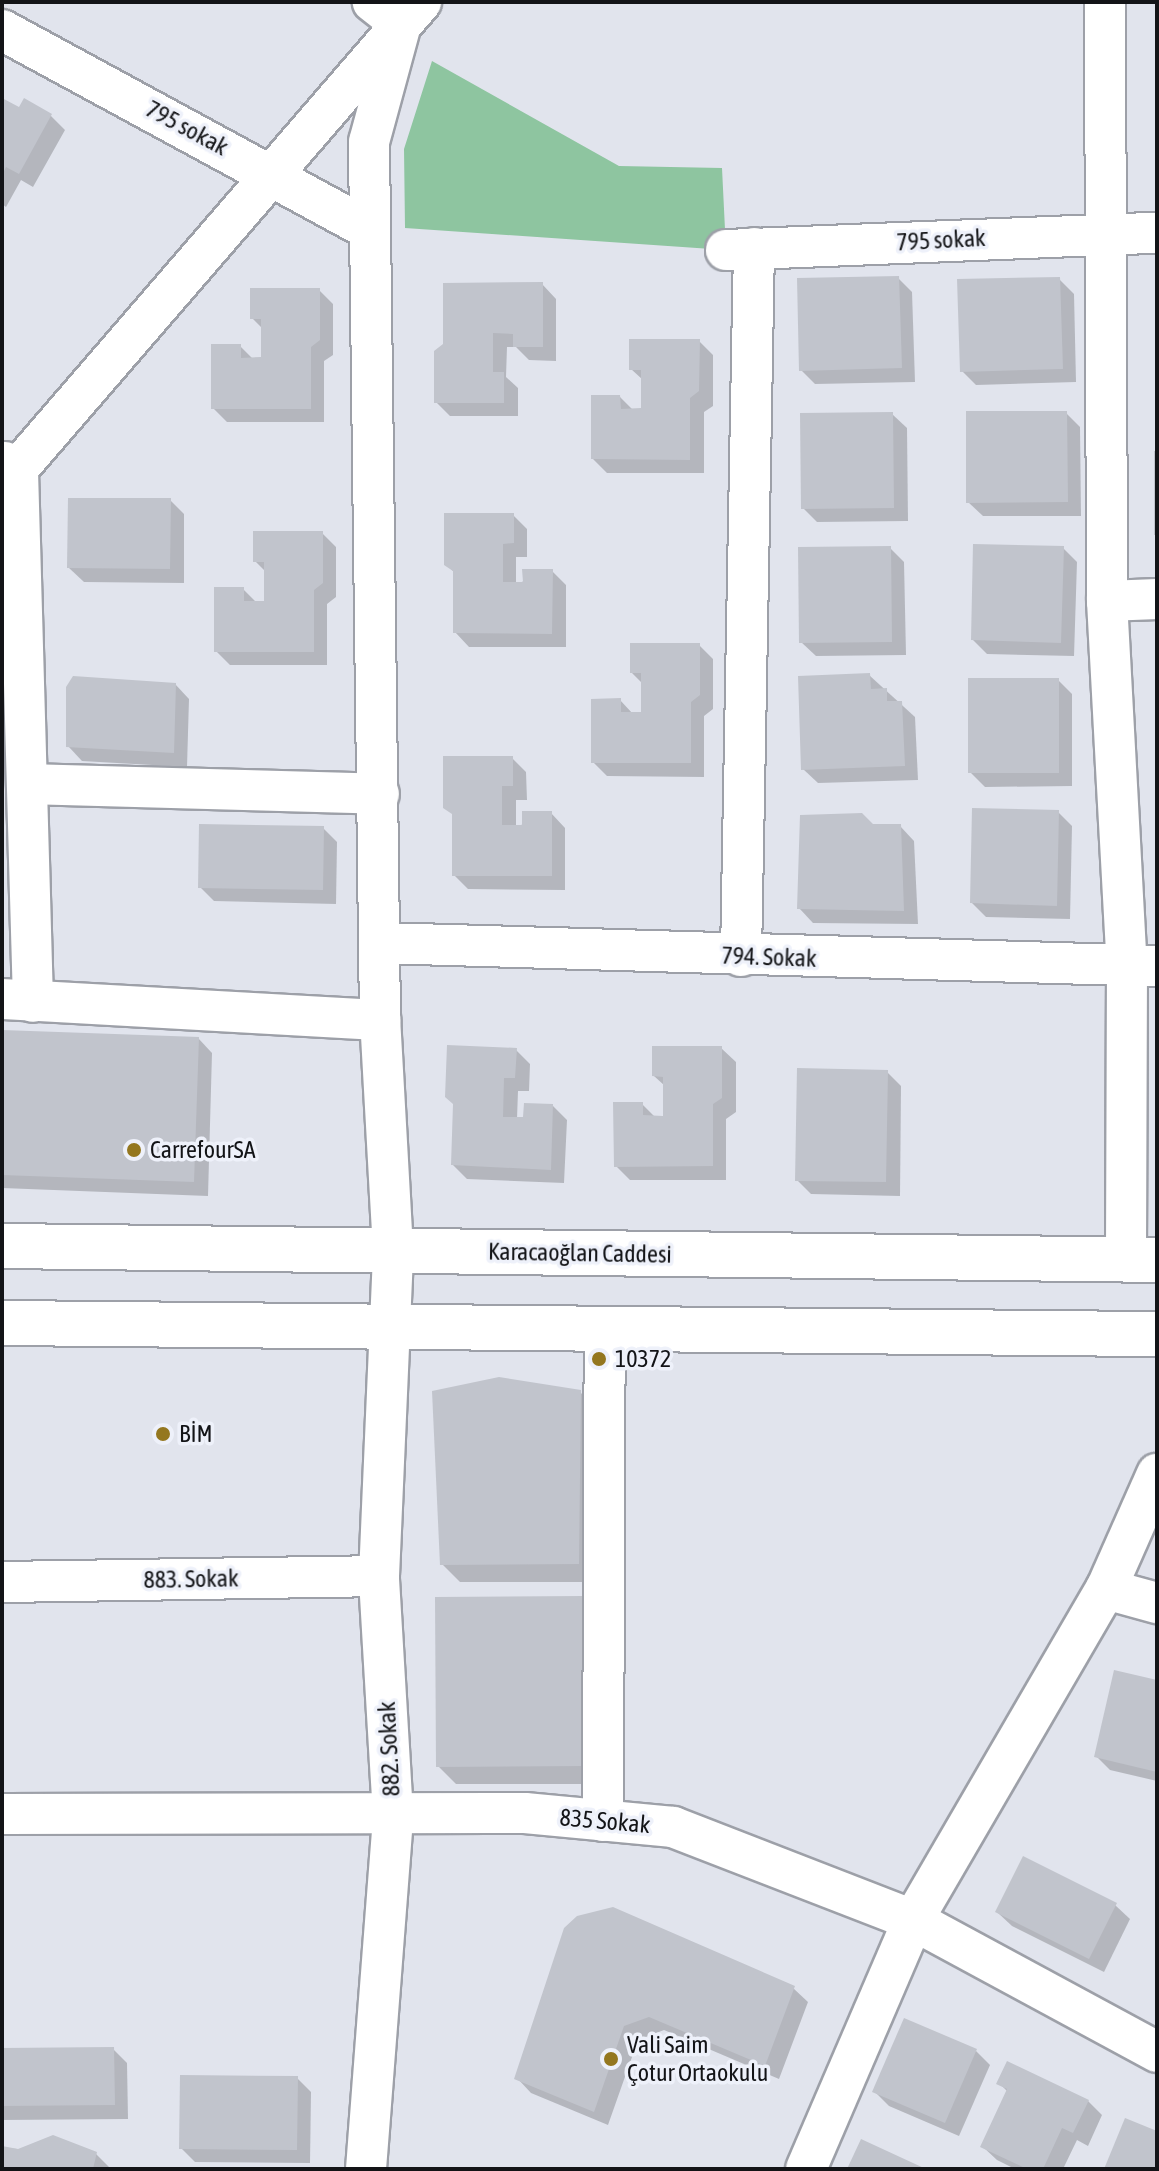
<!DOCTYPE html>
<meta charset="utf-8">
<style>
body{margin:0}
#map{position:relative;width:1159px;height:2171px;overflow:hidden;background:#e1e4ed;font-family:"Asap Condensed",sans-serif}
div>[style]{position:absolute}
[style*='--x']{left:calc(var(--x)*1px);top:calc(var(--y)*1px);width:calc(var(--w)*1px);rotate:calc(var(--a)*1deg)}
.green>*{inset:0;background:#8ec5a0}
.shadow>*{inset:0;background:#0003}
.building>*{inset:0;background:#c1c4cc}
.roads{filter:drop-shadow(2px 0 #9da0a8) drop-shadow(-2px 0 #9da0a8) drop-shadow(0 2px #9da0a8) drop-shadow(0 -2px #9da0a8)}
.minor>*{height:40px;margin:-20px;padding:0 20px;transform-origin:20px;border-radius:20px;background:#fff}
.major>*{height:44px;margin:-22px;padding:0 22px;transform-origin:22px;border-radius:22px;background:#fff}
.dots>*{width:22px;height:22px;translate:-50% -50%;box-sizing:border-box;border:4px solid #eef1fa;border-radius:50%}
span{translate:-50% -50%;white-space:nowrap;text-align:center;line-height:1.15;-webkit-text-stroke:7px #eef1fa;paint-order:stroke}
.street-label{font-size:24px;color:#131417}
.poi-label{font-size:24px;color:#131417}
.left{translate:0 -50%;text-align:left}
.frame{position:absolute;inset:0;border:4px solid #131417;pointer-events:none}
</style>
<div id="map">
<div class="green">
<i style="clip-path:polygon(432px 61px,619px 166px,722px 168px,726px 250px,405px 228px,404px 149px)"></i>
</div>
<div class="shadow">
<i style="clip-path:polygon(2px 101px,19px 110px,51px 116px,65px 130px,33px 187px,21px 180px,6px 207px,2px 204px)"></i>
<i style="clip-path:polygon(898px 278px,912px 292px,915px 382px,815px 384px,801px 370px)"></i>
<i style="clip-path:polygon(1059px 279px,1074px 294px,1076px 382px,976px 385px,962px 371px)"></i>
<i style="clip-path:polygon(542px 284px,556px 299px,556px 361px,529px 360px,516px 347px,507px 347px,506px 377px,518px 388px,518px 416px,450px 416px,436px 402px,436px 352px)"></i>
<i style="clip-path:polygon(319px 290px,333px 304px,333px 355px,324px 361px,324px 422px,227px 422px,213px 408px,240px 346px,254px 360px,263px 359px,263px 329px,252px 318px)"></i>
<i style="clip-path:polygon(699px 341px,713px 355px,713px 406px,704px 412px,704px 473px,607px 473px,593px 459px,620px 397px,634px 411px,643px 410px,643px 380px,631px 369px)"></i>
<i style="clip-path:polygon(1066px 413px,1080px 427px,1081px 516px,983px 516px,968px 502px)"></i>
<i style="clip-path:polygon(892px 414px,907px 428px,908px 521px,817px 522px,803px 508px)"></i>
<i style="clip-path:polygon(170px 500px,184px 514px,184px 583px,84px 582px,69px 568px)"></i>
<i style="clip-path:polygon(513px 515px,527px 529px,527px 557px,516px 557px,516px 584px,552px 571px,566px 585px,566px 647px,469px 647px,455px 632px,455px 573px,446px 564px)"></i>
<i style="clip-path:polygon(322px 533px,336px 547px,336px 597px,327px 604px,327px 665px,230px 665px,216px 651px,243px 589px,257px 603px,266px 603px,266px 572px,255px 561px)"></i>
<i style="clip-path:polygon(890px 548px,904px 562px,906px 655px,816px 656px,801px 642px)"></i>
<i style="clip-path:polygon(1063px 548px,1077px 562px,1074px 656px,987px 654px,973px 640px)"></i>
<i style="clip-path:polygon(699px 645px,713px 659px,713px 709px,704px 716px,704px 777px,607px 776px,593px 762px,620px 700px,633px 714px,643px 714px,643px 684px,632px 673px)"></i>
<i style="clip-path:polygon(869px 675px,915px 717px,918px 780px,818px 783px,803px 769px)"></i>
<i style="clip-path:polygon(1058px 680px,1072px 694px,1072px 786px,985px 787px,970px 772px)"></i>
<i style="clip-path:polygon(175px 684px,189px 699px,187px 767px,82px 761px,68px 746px)"></i>
<i style="clip-path:polygon(512px 758px,526px 772px,527px 800px,516px 800px,516px 827px,551px 813px,565px 828px,565px 890px,468px 889px,454px 875px)"></i>
<i style="clip-path:polygon(1058px 812px,1072px 826px,1070px 919px,986px 917px,972px 903px)"></i>
<i style="clip-path:polygon(872px 826px,900px 826px,914px 841px,918px 924px,813px 923px,799px 908px)"></i>
<i style="clip-path:polygon(323px 828px,337px 842px,336px 904px,214px 901px,200px 887px)"></i>
<i style="clip-path:polygon(2px 1032px,198px 1038px,212px 1053px,208px 1196px,2px 1188px)"></i>
<i style="clip-path:polygon(721px 1048px,736px 1062px,736px 1112px,726px 1119px,726px 1180px,630px 1180px,616px 1166px,642px 1104px,656px 1118px,665px 1118px,665px 1086px,654px 1076px)"></i>
<i style="clip-path:polygon(516px 1050px,530px 1064px,529px 1091px,518px 1091px,517px 1119px,553px 1106px,567px 1120px,564px 1183px,467px 1179px,453px 1165px)"></i>
<i style="clip-path:polygon(887px 1072px,901px 1086px,900px 1196px,811px 1194px,797px 1180px)"></i>
<i style="clip-path:polygon(580px 1392px,599px 1411px,596px 1582px,460px 1582px,442px 1564px)"></i>
<i style="clip-path:polygon(583px 1598px,601px 1617px,602px 1784px,456px 1784px,438px 1766px)"></i>
<i style="clip-path:polygon(1157px 1682px,1157px 1781px,1110px 1770px,1096px 1756px)"></i>
<i style="clip-path:polygon(1115px 1905px,1130px 1919px,1104px 1972px,1012px 1926px,997px 1912px)"></i>
<i style="clip-path:polygon(613px 1909px,793px 1988px,808px 2002px,779px 2079px,664px 2030px,638px 2040px,608px 2125px,531px 2093px,517px 2078px)"></i>
<i style="clip-path:polygon(113px 2049px,127px 2063px,128px 2119px,2px 2120px,2px 2050px)"></i>
<i style="clip-path:polygon(976px 2051px,990px 2065px,959px 2136px,889px 2106px,875px 2092px)"></i>
<i style="clip-path:polygon(297px 2078px,311px 2092px,310px 2163px,195px 2162px,181px 2148px)"></i>
<i style="clip-path:polygon(999px 2083px,1088px 2101px,1102px 2115px,1088px 2146px,1077px 2140px,1063px 2169px,1015px 2169px,997px 2160px,982px 2146px,1008px 2092px)"></i>
<i style="clip-path:polygon(2px 2148px,96px 2154px,110px 2168px,2px 2169px)"></i>
</div>
<div class="building">
<i style="clip-path:polygon(2px 98px,19px 107px,24px 98px,52px 114px,19px 174px,6px 167px,2px 175px)"></i>
<i style="clip-path:polygon(899px 276px,902px 368px,799px 371px,797px 278px)"></i>
<i style="clip-path:polygon(1060px 277px,1063px 369px,960px 372px,957px 279px)"></i>
<i style="clip-path:polygon(543px 282px,543px 347px,513px 347px,513px 334px,493px 333px,493px 372px,504px 372px,504px 403px,434px 403px,434px 351px,443px 344px,443px 283px)"></i>
<i style="clip-path:polygon(250px 288px,320px 288px,320px 340px,311px 347px,311px 409px,211px 409px,211px 344px,241px 344px,241px 358px,261px 357px,261px 319px,250px 319px)"></i>
<i style="clip-path:polygon(629px 339px,700px 339px,699px 391px,690px 398px,690px 460px,591px 459px,591px 395px,620px 395px,621px 409px,641px 408px,641px 370px,629px 370px)"></i>
<i style="clip-path:polygon(966px 411px,1067px 411px,1068px 502px,966px 503px)"></i>
<i style="clip-path:polygon(893px 412px,894px 508px,801px 509px,800px 413px)"></i>
<i style="clip-path:polygon(1154px 451px,1157px 451px,1157px 535px,1154px 535px)"></i>
<i style="clip-path:polygon(68px 498px,171px 498px,170px 569px,67px 568px)"></i>
<i style="clip-path:polygon(444px 513px,514px 513px,514px 543px,503px 544px,503px 582px,523px 582px,522px 569px,553px 569px,552px 634px,453px 633px,453px 571px,444px 565px)"></i>
<i style="clip-path:polygon(253px 531px,323px 531px,323px 583px,314px 590px,314px 652px,214px 652px,214px 587px,244px 587px,244px 601px,264px 601px,264px 562px,253px 562px)"></i>
<i style="clip-path:polygon(973px 544px,1064px 546px,1061px 643px,971px 640px)"></i>
<i style="clip-path:polygon(891px 546px,892px 642px,799px 643px,798px 547px)"></i>
<i style="clip-path:polygon(630px 643px,700px 643px,700px 695px,691px 702px,691px 763px,591px 763px,591px 699px,621px 698px,621px 712px,641px 712px,641px 673px,630px 673px)"></i>
<i style="clip-path:polygon(870px 673px,871px 689px,887px 688px,887px 701px,902px 701px,905px 766px,801px 770px,798px 676px)"></i>
<i style="clip-path:polygon(73px 676px,176px 683px,174px 753px,66px 747px,66px 687px)"></i>
<i style="clip-path:polygon(968px 678px,1059px 678px,1059px 773px,968px 773px)"></i>
<i style="clip-path:polygon(443px 756px,513px 756px,513px 786px,502px 786px,502px 825px,522px 825px,522px 811px,552px 811px,552px 876px,452px 876px,452px 814px,443px 808px)"></i>
<i style="clip-path:polygon(972px 808px,1059px 810px,1057px 906px,970px 903px)"></i>
<i style="clip-path:polygon(862px 813px,873px 824px,901px 824px,904px 911px,797px 909px,800px 815px)"></i>
<i style="clip-path:polygon(199px 824px,324px 826px,323px 890px,198px 888px)"></i>
<i style="clip-path:polygon(2px 1030px,199px 1037px,194px 1182px,2px 1175px)"></i>
<i style="clip-path:polygon(447px 1045px,517px 1048px,515px 1078px,504px 1078px,503px 1117px,523px 1117px,524px 1103px,553px 1104px,551px 1170px,451px 1165px,453px 1104px,445px 1097px)"></i>
<i style="clip-path:polygon(652px 1046px,722px 1046px,722px 1098px,713px 1104px,713px 1166px,614px 1167px,613px 1102px,643px 1102px,643px 1115px,663px 1116px,663px 1077px,652px 1076px)"></i>
<i style="clip-path:polygon(797px 1068px,888px 1070px,886px 1182px,795px 1181px)"></i>
<i style="clip-path:polygon(499px 1377px,581px 1390px,579px 1564px,440px 1565px,432px 1391px)"></i>
<i style="clip-path:polygon(583px 1596px,584px 1766px,436px 1767px,435px 1597px)"></i>
<i style="clip-path:polygon(1114px 1670px,1157px 1680px,1157px 1772px,1094px 1757px)"></i>
<i style="clip-path:polygon(1023px 1856px,1117px 1903px,1089px 1959px,995px 1912px)"></i>
<i style="clip-path:polygon(613px 1907px,795px 1986px,765px 2066px,649px 2017px,624px 2026px,594px 2112px,514px 2079px,564px 1928px,577px 1916px)"></i>
<i style="clip-path:polygon(904px 2018px,977px 2049px,945px 2123px,872px 2092px)"></i>
<i style="clip-path:polygon(114px 2047px,115px 2105px,2px 2106px,2px 2048px)"></i>
<i style="clip-path:polygon(1007px 2061px,1089px 2100px,1073px 2133px,1062px 2128px,1043px 2169px,1027px 2169px,980px 2147px,1007px 2089px,996px 2084px)"></i>
<i style="clip-path:polygon(180px 2075px,298px 2076px,297px 2150px,179px 2149px)"></i>
<i style="clip-path:polygon(1125px 2118px,1157px 2131px,1157px 2169px,1104px 2169px)"></i>
<i style="clip-path:polygon(53px 2135px,97px 2152px,93px 2169px,2px 2169px,2px 2146px,18px 2149px)"></i>
<i style="clip-path:polygon(861px 2139px,926px 2169px,847px 2169px)"></i>
</div>
<div class="roads">
<div class="minor">
<i style="--x:1105;--y:2;--w:599;--a:89.81"></i>
<i style="--x:1107;--y:601;--w:366;--a:86.9"></i>
<i style="--x:1127;--y:966;--w:295;--a:90.2"></i>
<i style="--x:2;--y:30;--w:417;--a:28.5"></i>
<i style="--x:726;--y:250;--w:431;--a:-2.3"></i>
<i style="--x:5;--y:462;--w:16;--a:35"></i>
<i style="--x:18;--y:471;--w:531;--a:88.38"></i>
<i style="--x:2;--y:487;--w:641;--a:-49.18"></i>
<i style="--x:1107;--y:601;--w:50;--a:-2.3"></i>
<i style="--x:28;--y:784;--w:351;--a:1.6"></i>
<i style="--x:382;--y:943;--w:775;--a:1.7"></i>
<i style="--x:741;--y:956;--w:708;--a:-88.95"></i>
<i style="--x:2;--y:999;--w:379;--a:3.2"></i>
<i style="--x:2;--y:1582;--w:377;--a:-0.9"></i>
<i style="--x:1106;--y:1589;--w:126;--a:-66.1"></i>
<i style="--x:2;--y:1814;--w:523;--a:-0.11"></i>
<i style="--x:525;--y:1813;--w:149;--a:5.4"></i>
<i style="--x:673;--y:1827;--w:257;--a:21.2"></i>
<i style="--x:913;--y:1920;--w:277;--a:28.4"></i>
<i style="--x:603;--y:1821;--w:491;--a:-89.8"></i>
<i style="--x:366;--y:2169;--w:355;--a:-85.6"></i>
<i style="--x:393;--y:1815;--w:239;--a:-93.4"></i>
<i style="--x:379;--y:1576;--w:326;--a:-87.5"></i>
<i style="--x:393;--y:1250;--w:230;--a:-93.2"></i>
<i style="--x:380;--y:1020;--w:878;--a:-90.72"></i>
<i style="--x:369;--y:142;--w:122;--a:-74.8"></i>
<i style="--x:401;--y:24;--w:36;--a:-142"></i>
<i style="--x:806;--y:2169;--w:271;--a:-66.7"></i>
<i style="--x:913;--y:1920;--w:383;--a:-59.8"></i>
<i style="--x:1106;--y:1589;--w:53;--a:15.4"></i>
</div>
<div class="major">
<i style="--x:2;--y:1246;--w:1155;--a:0.69"></i>
<i style="--x:2;--y:1323;--w:1155;--a:0.55"></i>
</div>
</div>
<div class="dots">
<i style="left:134px;top:1150px;background:#94771f"></i>
<i style="left:599px;top:1359px;background:#94771f"></i>
<i style="left:163px;top:1434px;background:#94771f"></i>
<i style="left:611px;top:2059px;background:#94771f"></i>
</div>
<div class="street-label">
<span style="left:187px;top:128px;rotate:28deg">795 sokak</span>
<span style="left:941px;top:240px;rotate:-3deg">795 sokak</span>
<span style="left:769px;top:957px;rotate:2deg">794. Sokak</span>
<span style="left:580px;top:1253px;rotate:1deg">Karacaoğlan Caddesi</span>
<span style="left:191px;top:1579px;rotate:-1deg">883. Sokak</span>
<span style="left:389px;top:1749px;rotate:-93deg">882. Sokak</span>
<span style="left:605px;top:1821px;rotate:5deg">835 Sokak</span>
</div>
<div class="poi-label">
<span class="left" style="left:150px;top:1150px">CarrefourSA</span>
<span class="left" style="left:615px;top:1359px">10372</span>
<span class="left" style="left:179px;top:1434px">BİM</span>
<span class="left" style="left:627px;top:2059px">Vali Saim<br>Çotur Ortaokulu</span>
</div>
<div class="frame"></div>
</div>
